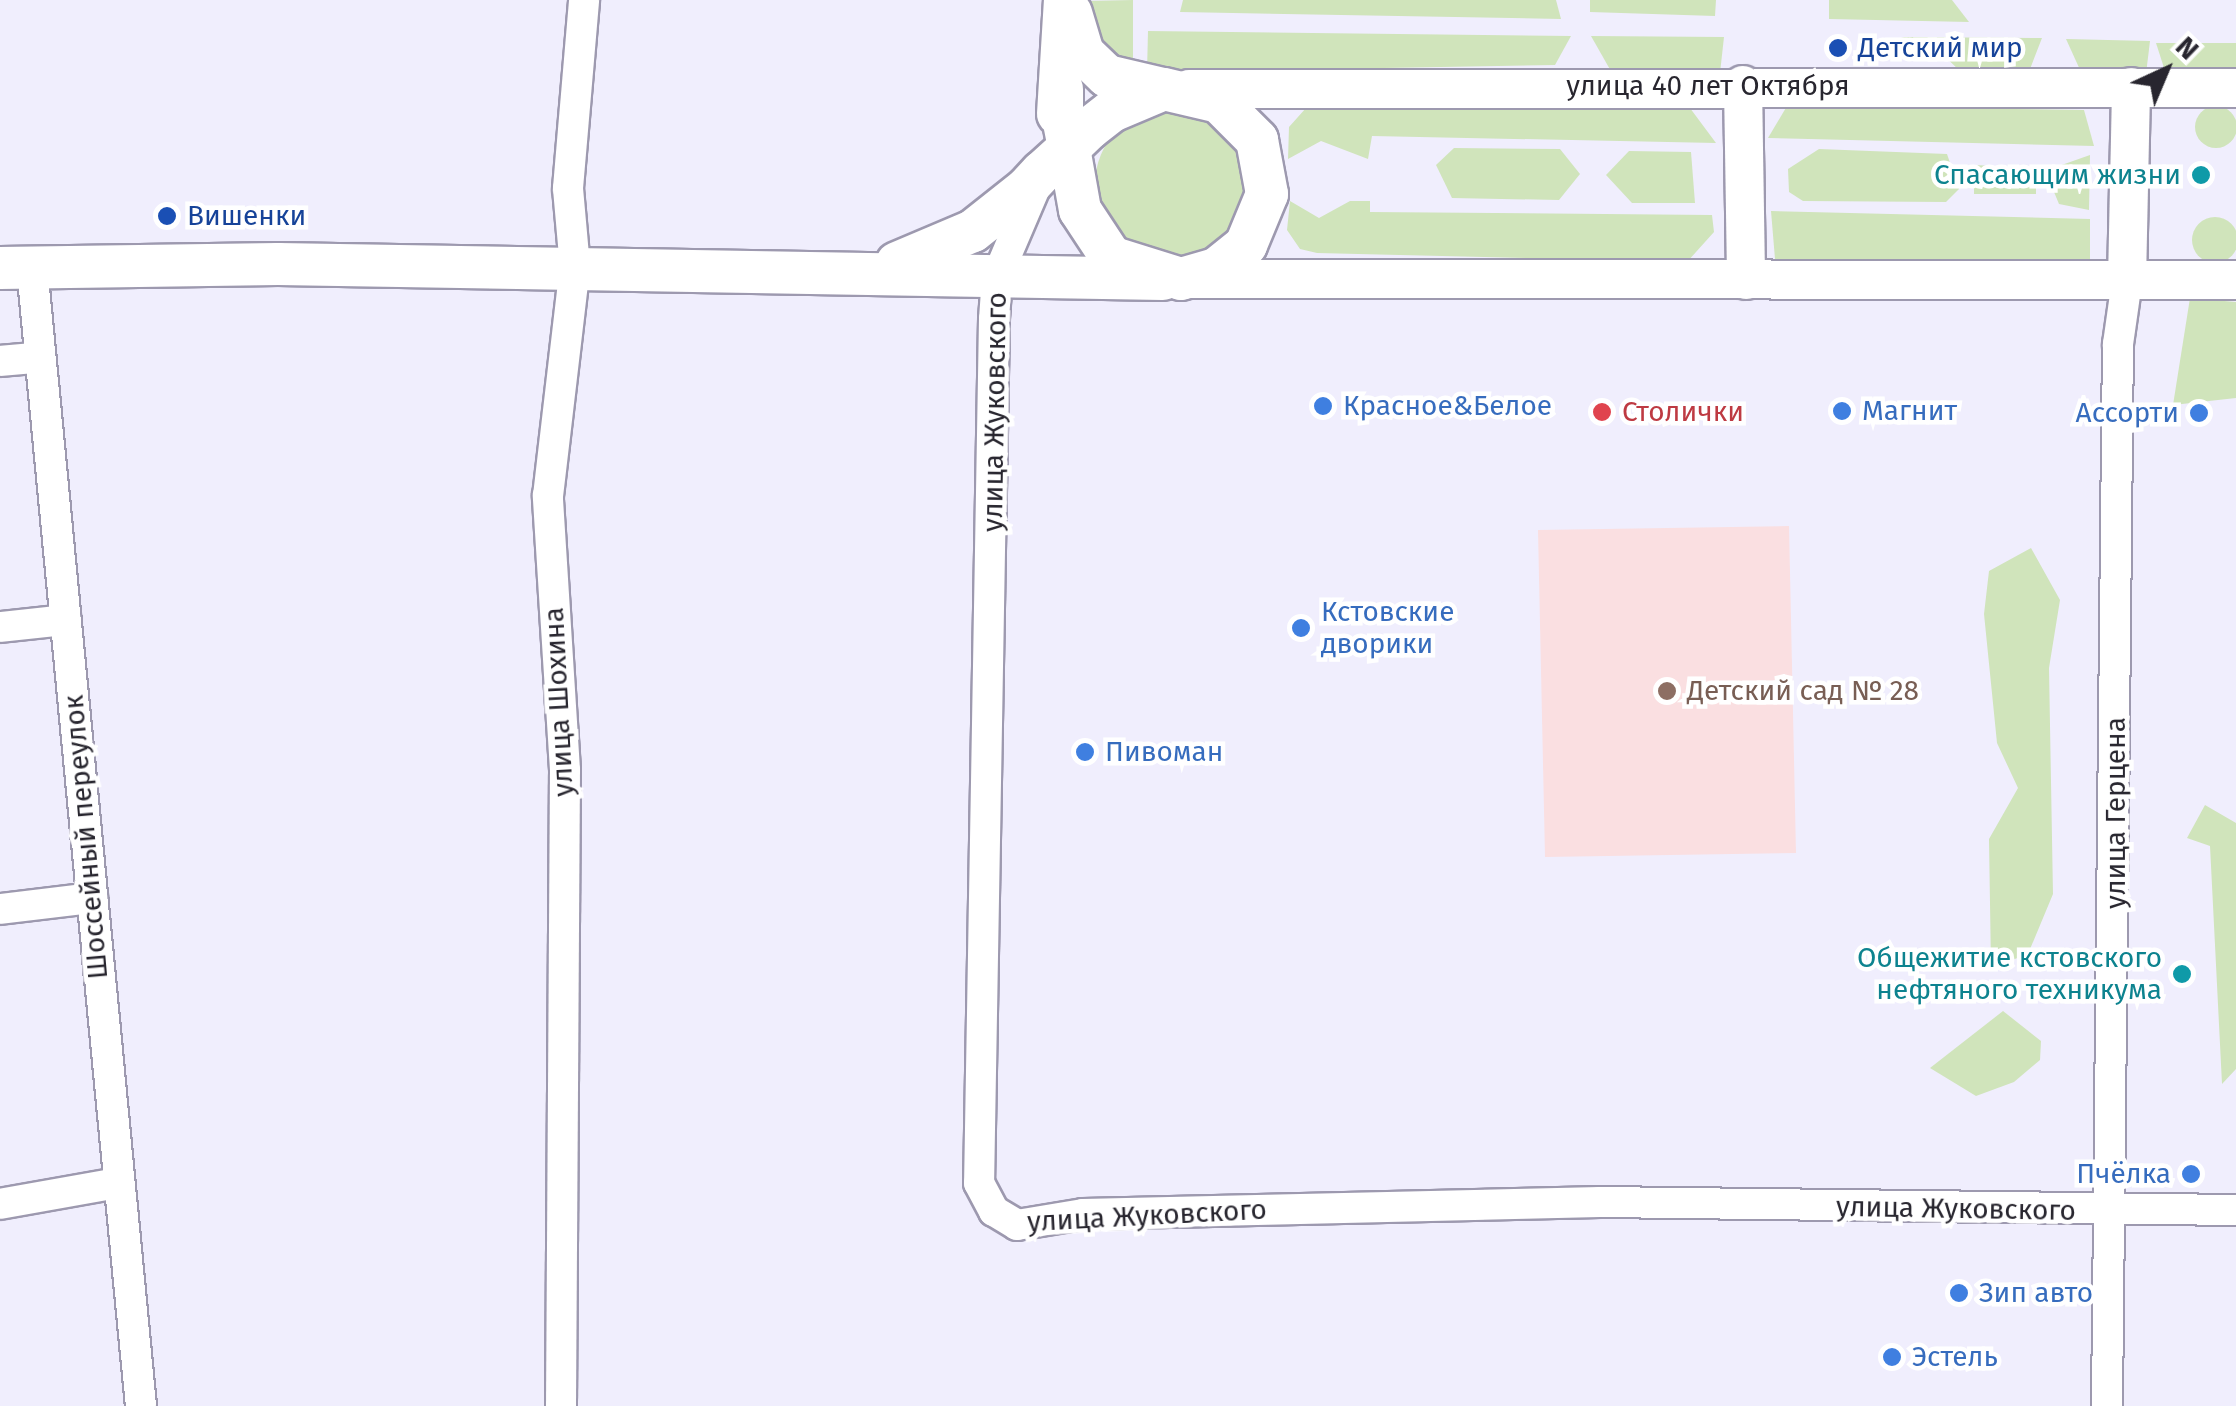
<!DOCTYPE html>
<meta charset="utf-8">
<style>
body{margin:0}
#map{position:relative;width:2236px;height:1406px;overflow:hidden;background:#f0eefd;font-family:"Fira Sans",sans-serif}
div>[style]{position:absolute}
[style*='--x']{left:calc(var(--x)*1px);top:calc(var(--y)*1px);width:calc(var(--w)*1px);rotate:calc(var(--a)*1deg)}
.education>*{inset:0;background:#fadfe1}
.green>*{inset:0;background:#d0e4bb}
.round{border-radius:50%}
.roads{filter:drop-shadow(2px 0 #9d99af) drop-shadow(-2px 0 #9d99af) drop-shadow(0 2px #9d99af) drop-shadow(0 -2px #9d99af)}
.minor>*{height:30px;margin:-15px;padding:0 15px;transform-origin:15px;border-radius:15px;background:#fff}
.tertiary>*{height:38px;margin:-19px;padding:0 19px;transform-origin:19px;border-radius:19px;background:#fff}
.secondary>*{height:42px;margin:-21px;padding:0 21px;transform-origin:21px;border-radius:21px;background:#fff}
.dots>*{width:28px;height:28px;translate:-50% -50%;box-sizing:border-box;border:5px solid #fff;border-radius:50%}
span{translate:-50% -50%;white-space:nowrap;text-align:center;line-height:1.15;-webkit-text-stroke:9px #fff;paint-order:stroke}
.transit-label{font-size:28px;color:#164399}
.left{translate:0 -50%;text-align:left}
.street-label{font-size:28px;color:#28262f}
.culture-label{font-size:28px;color:#0d838f}
.right{translate:-100% -50%;text-align:right}
.shop-label{font-size:28px;color:#366cbe}
.health-label{font-size:28px;color:#be3a42}
.education-label{font-size:28px;color:#785e54}
.north{position:absolute;left:2116px;top:20px;width:100px;height:100px;-webkit-text-stroke:8px #fff;paint-order:stroke;rotate:44deg;font-size:28px;font-weight:700;line-height:40px;text-align:center;color:#28262f}
.north::after{content:'';display:block;margin:auto;width:35px;height:45px;background:#28262f;clip-path:polygon(50% 0,100% 100%,50% 72%,0 100%)}
</style>
<div id="map">
<div class="education">
<i style="clip-path:polygon(1789px 526px,1796px 853px,1545px 857px,1538px 530px)"></i>
</div>
<div class="green">
<i style="clip-path:polygon(1133px 0,1133px 71px,1099px 52px,1085px 1px)"></i>
<i style="clip-path:polygon(1183px 0,1556px 0,1561px 19px,1180px 12px)"></i>
<i style="clip-path:polygon(1590px 0,1716px 0,1715px 16px,1590px 12px)"></i>
<i style="clip-path:polygon(1829px 0,1952px 0,1969px 22px,1829px 19px)"></i>
<i style="clip-path:polygon(1148px 31px,1571px 36px,1555px 65px,1147px 72px)"></i>
<i style="clip-path:polygon(1591px 36px,1724px 37px,1720px 73px,1612px 73px)"></i>
<i style="clip-path:polygon(1901px 37px,2042px 38px,2030px 69px,1961px 72px,1936px 48px)"></i>
<i style="clip-path:polygon(2066px 39px,2150px 41px,2146px 74px,2081px 72px)"></i>
<i style="clip-path:polygon(2156px 43px,2236px 43px,2236px 72px,2165px 71px)"></i>
<i style="clip-path:polygon(1687px 104px,1716px 143px,1372px 136px,1368px 159px,1321px 141px,1288px 159px,1289px 127px,1306px 108px)"></i>
<i style="clip-path:polygon(1787px 106px,2084px 110px,2094px 146px,1768px 138px)"></i>
<i class="round" style="left:2195px;top:106px;width:42px;height:42px"></i>
<i class="round" style="left:1095px;top:108px;width:152px;height:152px"></i>
<i style="clip-path:polygon(1454px 148px,1560px 149px,1580px 174px,1559px 200px,1452px 198px,1436px 165px)"></i>
<i style="clip-path:polygon(1819px 149px,1947px 154px,1959px 189px,1946px 202px,1803px 201px,1789px 192px,1788px 169px)"></i>
<i style="clip-path:polygon(1629px 151px,1691px 152px,1695px 203px,1632px 203px,1606px 175px)"></i>
<i style="clip-path:polygon(2090px 155px,2089px 210px,2059px 204px,2049px 180px,2056px 167px)"></i>
<i style="clip-path:polygon(1974px 165px,2036px 168px,2036px 194px,1974px 194px)"></i>
<i style="clip-path:polygon(1290px 201px,1319px 218px,1350px 201px,1370px 201px,1370px 212px,1712px 215px,1714px 232px,1687px 262px,1317px 253px,1300px 249px,1287px 230px)"></i>
<i style="clip-path:polygon(1771px 211px,2090px 219px,2090px 259px,1775px 259px)"></i>
<i class="round" style="left:2192px;top:217px;width:46px;height:46px"></i>
<i style="clip-path:polygon(2190px 298px,2236px 302px,2236px 398px,2173px 405px)"></i>
<i style="clip-path:polygon(2031px 548px,2060px 600px,2049px 668px,2053px 894px,2028px 954px,1991px 968px,1989px 839px,2018px 788px,1997px 743px,1984px 614px,1989px 571px)"></i>
<i style="clip-path:polygon(2205px 805px,2236px 823px,2236px 1069px,2222px 1084px,2210px 846px,2187px 838px)"></i>
<i style="clip-path:polygon(2003px 1011px,2041px 1041px,2040px 1060px,2014px 1082px,1976px 1096px,1930px 1068px)"></i>
</div>
<div class="roads">
<div class="minor">
<i style="--x:1037;--y:183;--w:102;--a:113.1"></i>
<i style="--x:997;--y:277;--w:42;--a:94.1"></i>
<i style="--x:994;--y:319;--w:864;--a:90.99"></i>
<i style="--x:979;--y:1183;--w:32;--a:62"></i>
<i style="--x:994;--y:1211;--w:27;--a:31"></i>
<i style="--x:1017;--y:1225;--w:67;--a:-9.5"></i>
<i style="--x:1083;--y:1214;--w:517;--a:-1.33"></i>
<i style="--x:1600;--y:1202;--w:636;--a:0.72"></i>
<i style="--x:32;--y:268;--w:1143;--a:84.53"></i>
<i style="--x:0;--y:361;--w:36;--a:-5"></i>
<i style="--x:0;--y:627;--w:66;--a:-6.1"></i>
<i style="--x:0;--y:909;--w:93;--a:-6.8"></i>
<i style="--x:0;--y:1204;--w:120;--a:-10.1"></i>
<i style="--x:561;--y:1406;--w:636;--a:-89.64"></i>
<i style="--x:565;--y:770;--w:275;--a:-93.6"></i>
<i style="--x:548;--y:496;--w:231;--a:-83.3"></i>
<i style="--x:575;--y:267;--w:79;--a:-95.1"></i>
<i style="--x:568;--y:188;--w:189;--a:-85.1"></i>
<i style="--x:2107;--y:1406;--w:1062;--a:-89.41"></i>
<i style="--x:2118;--y:344;--w:64;--a:-81.9"></i>
</div>
<div class="tertiary">
<i style="--x:1743;--y:85;--w:195;--a:89.1"></i>
<i style="--x:1189;--y:89;--w:1047;--a:-0.05"></i>
<i style="--x:1188;--y:279;--w:1048;--a:0.05"></i>
<i style="--x:2127;--y:281;--w:194;--a:-88.8"></i>
</div>
<div class="secondary">
<i style="--x:1071;--y:13;--w:42;--a:73.3"></i>
<i style="--x:1083;--y:53;--w:33;--a:44"></i>
<i style="--x:1107;--y:76;--w:57;--a:13.1"></i>
<i style="--x:1058;--y:114;--w:114;--a:-86.5"></i>
<i style="--x:897;--y:263;--w:82;--a:-22.8"></i>
<i style="--x:973;--y:231;--w:68;--a:-38.4"></i>
<i style="--x:1026;--y:189;--w:23;--a:-47"></i>
<i style="--x:1042;--y:172;--w:36;--a:-42"></i>
<i style="--x:1069;--y:148;--w:29;--a:-44"></i>
<i style="--x:1090;--y:128;--w:28;--a:-38"></i>
<i style="--x:1112;--y:111;--w:56;--a:-22.9"></i>
<i style="--x:1164;--y:89;--w:57;--a:13.3"></i>
<i style="--x:1219;--y:102;--w:54;--a:45"></i>
<i style="--x:1257;--y:140;--w:55;--a:79.5"></i>
<i style="--x:1267;--y:194;--w:55;--a:112.4"></i>
<i style="--x:1246;--y:245;--w:38;--a:141"></i>
<i style="--x:1216;--y:269;--w:36;--a:164"></i>
<i style="--x:1181;--y:279;--w:73;--a:-162.6"></i>
<i style="--x:1111;--y:257;--w:56;--a:-123.4"></i>
<i style="--x:1080;--y:210;--w:63;--a:-100.1"></i>
<i style="--x:1069;--y:148;--w:36;--a:-101"></i>
<i style="--x:1062;--y:113;--w:24;--a:-90"></i>
<i style="--x:0;--y:268;--w:278;--a:-0.8"></i>
<i style="--x:278;--y:264;--w:885;--a:0.97"></i>
</div>
</div>
<div class="dots">
<i style="left:1838px;top:48px;background:#1a4fb4"></i>
<i style="left:2201px;top:175px;background:#0f9aa8"></i>
<i style="left:167px;top:216px;background:#1a4fb4"></i>
<i style="left:1323px;top:406px;background:#3f7fe0"></i>
<i style="left:1842px;top:411px;background:#3f7fe0"></i>
<i style="left:1602px;top:412px;background:#e0444e"></i>
<i style="left:2199px;top:413px;background:#3f7fe0"></i>
<i style="left:1301px;top:628px;background:#3f7fe0"></i>
<i style="left:1667px;top:691px;background:#8d6e63"></i>
<i style="left:1085px;top:752px;background:#3f7fe0"></i>
<i style="left:2182px;top:974px;background:#0f9aa8"></i>
<i style="left:2191px;top:1174px;background:#3f7fe0"></i>
<i style="left:1959px;top:1293px;background:#3f7fe0"></i>
<i style="left:1892px;top:1357px;background:#3f7fe0"></i>
</div>
<div class="transit-label">
<span class="left" style="left:1858px;top:48px">Детский мир</span>
<span class="left" style="left:187px;top:216px">Вишенки</span>
</div>
<div class="street-label">
<span style="left:1708px;top:86px">улица 40 лет Октября</span>
<span style="left:995px;top:412px;rotate:-89deg">улица Жуковского</span>
<span style="left:559px;top:702px;rotate:-93deg">улица Шохина</span>
<span style="left:2116px;top:813px;rotate:-90deg">улица Герцена</span>
<span style="left:86px;top:837px;rotate:-95deg">Шоссейный переулок</span>
<span style="left:1956px;top:1209px;rotate:1deg">улица Жуковского</span>
<span style="left:1147px;top:1216px;rotate:-3deg">улица Жуковского</span>
</div>
<div class="culture-label">
<span class="right" style="left:2181px;top:175px">Спасающим жизни</span>
<span class="right" style="left:2162px;top:974px">Общежитие кстовского<br>нефтяного техникума</span>
</div>
<div class="shop-label">
<span class="left" style="left:1343px;top:406px">Красное&amp;Белое</span>
<span class="left" style="left:1862px;top:411px">Магнит</span>
<span class="right" style="left:2179px;top:413px">Ассорти</span>
<span class="left" style="left:1321px;top:628px">Кстовские<br>дворики</span>
<span class="left" style="left:1105px;top:752px">Пивоман</span>
<span class="right" style="left:2171px;top:1174px">Пчёлка</span>
<span class="left" style="left:1979px;top:1293px">Зип авто</span>
<span class="left" style="left:1912px;top:1357px">Эстель</span>
</div>
<div class="health-label">
<span class="left" style="left:1622px;top:412px">Столички</span>
</div>
<div class="education-label">
<span class="left" style="left:1687px;top:691px">Детский сад № 28</span>
</div>
<div class="north">N</div>
</div>
